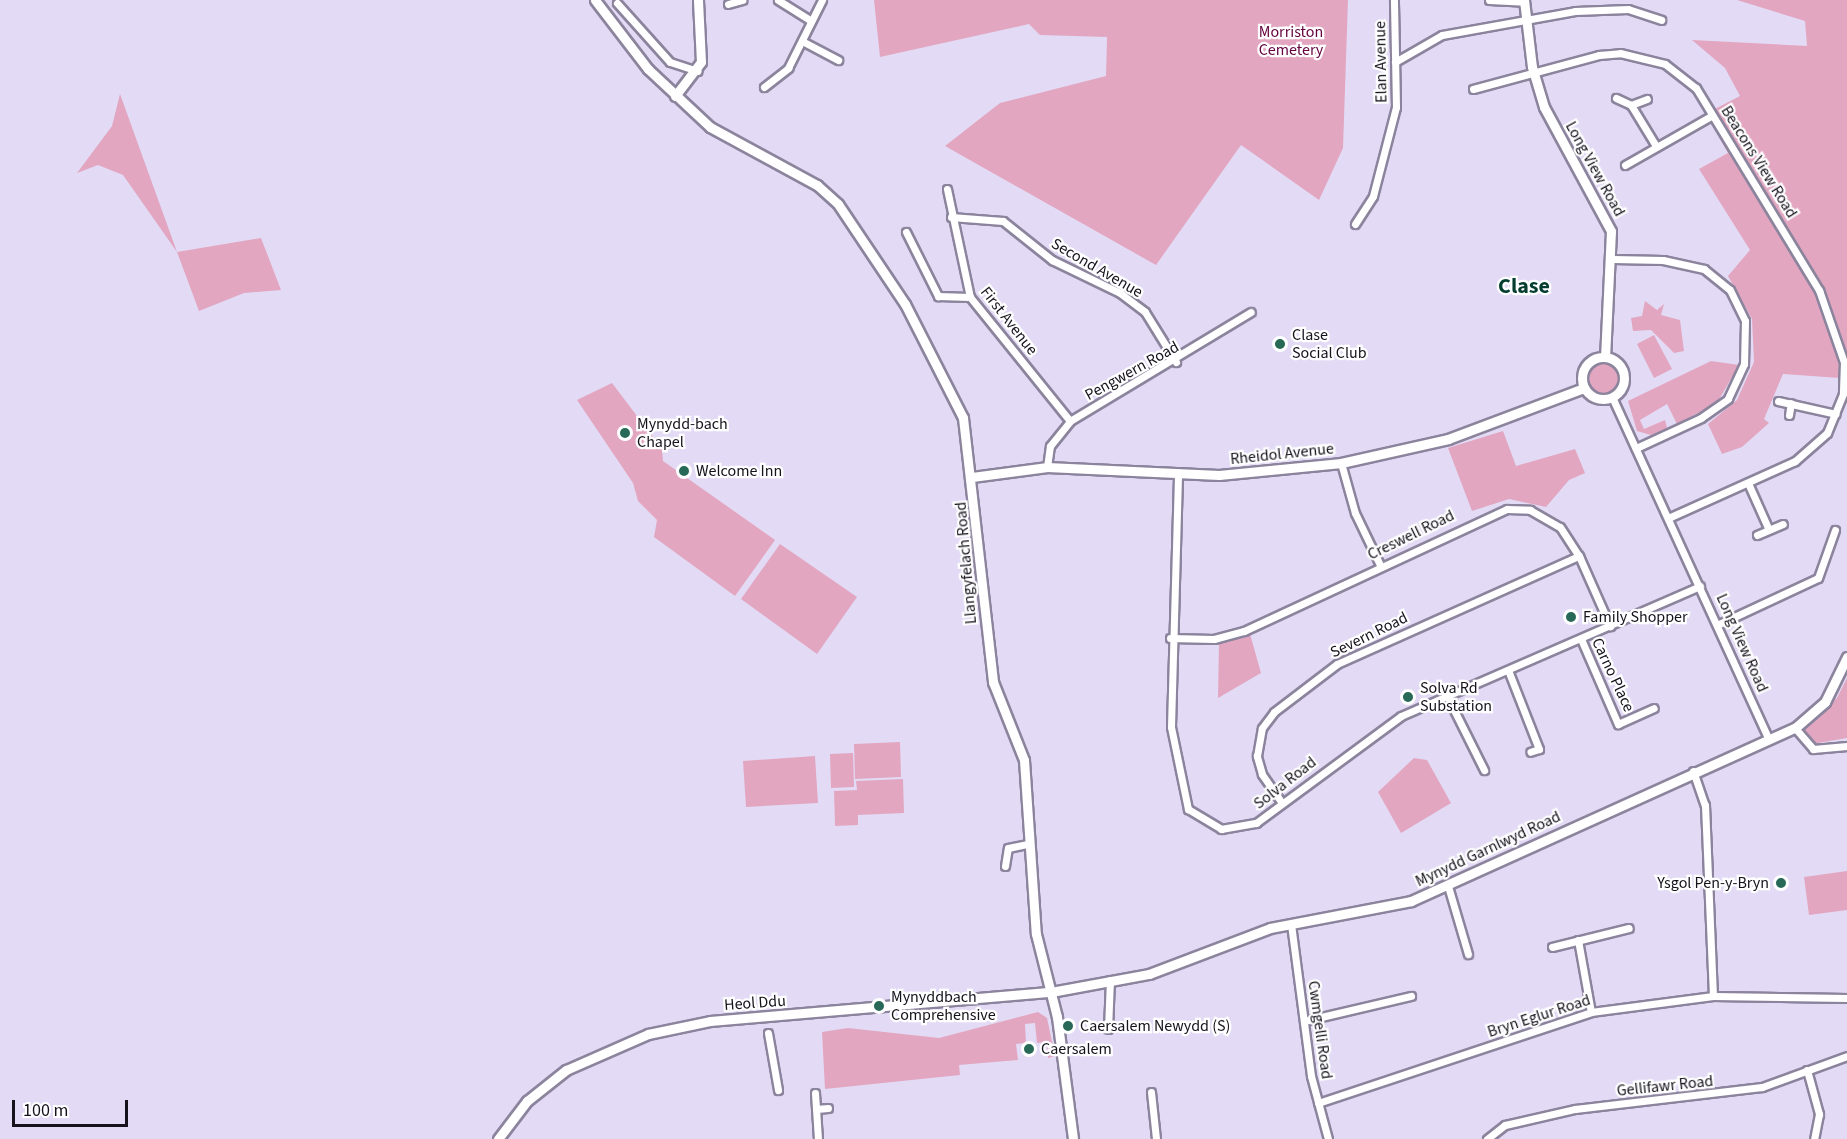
<!DOCTYPE html>
<style>
body{margin:0}
#map{position:relative;width:1847px;height:1139px;overflow:hidden;background:#e3dbf5;font-family:"Source Sans 3",sans-serif}
div>[style]{position:absolute}
[style*='--x']{left:calc(var(--x)*1px);top:calc(var(--y)*1px);width:calc(var(--w)*1px);rotate:calc(var(--a)*1deg)}
.green>*{inset:0;background:#e2a6c1}
.round{border-radius:50%}
.roads{filter:drop-shadow(2px 0 #8c849d) drop-shadow(-2px 0 #8c849d) drop-shadow(0 2px #8c849d) drop-shadow(0 -2px #8c849d)}
.street>*{height:7px;margin:-3.5px;padding:0 3.5px;transform-origin:3.5px;border-radius:3.5px;background:#fff}
.secondary>*{height:9px;margin:-4.5px;padding:0 4.5px;transform-origin:4.5px;border-radius:4.5px;background:#fff}
.secondary>.ring{margin:-4.5px;padding:0;box-sizing:content-box;background:none;border:9px solid #fff;border-radius:50%}
.dots>*{width:16px;height:16px;translate:-50% -50%;box-sizing:border-box;border:3px solid #fff;border-radius:50%}
span{translate:-50% -50%;white-space:nowrap;text-align:center;line-height:1.15;-webkit-text-stroke:4.5px #fff;paint-order:stroke}
.park-label{font-size:16px;color:#64033f}
.street-label{font-size:16px;color:#15121b}
.poi-label{font-size:16px;color:#15121b}
.left{translate:0 -50%;text-align:left}
.right{translate:-100% -50%;text-align:right}
.district-label{font-size:22px;color:#033d2f;font-weight:700}
.scale{position:absolute;left:12px;top:1100px;width:116px;height:27px;box-sizing:border-box;border:3px solid #15121b;border-top:0;padding-left:8px;font-size:18px;line-height:21px;white-space:nowrap;color:#15121b;-webkit-text-stroke:4px #fff;paint-order:stroke}
</style>
<div id="map">
<div class="green">
<i style="clip-path:polygon(874px 0,1348px 0,1343px 148px,1319px 200px,1241px 145px,1156px 265px,945px 146px,1000px 103px,1106px 76px,1107px 37px,1040px 35px,1029px 24px,880px 57px)"></i>
<i style="clip-path:polygon(1737px 0,1847px 0,1847px 360px,1839px 361px,1840px 378px,1783px 374px,1764px 419px,1769px 423px,1742px 447px,1722px 454px,1708px 424px,1737px 400px,1754px 362px,1752px 319px,1728px 276px,1750px 250px,1699px 169px,1728px 153px,1711px 123px,1711px 111px,1740px 96px,1725px 68px,1692px 40px,1807px 46px,1805px 21px)"></i>
<i style="clip-path:polygon(120px 94px,177px 252px,261px 238px,281px 290px,244px 293px,199px 311px,177px 252px,123px 175px,98px 165px,77px 173px,112px 126px)"></i>
<i style="clip-path:polygon(1645px 301px,1657px 310px,1664px 304px,1661px 315px,1680px 320px,1684px 351px,1674px 353px,1651px 330px,1633px 331px,1631px 318px,1642px 316px)"></i>
<i style="clip-path:polygon(1654px 335px,1672px 369px,1654px 378px,1637px 344px)"></i>
<i class="round" style="left:1586px;top:361px;width:34px;height:34px"></i>
<i style="clip-path:polygon(1711px 361px,1739px 365px,1717px 403px,1677px 424px,1667px 404px,1640px 420px,1644px 429px,1665px 420px,1667px 428px,1651px 435px,1637px 431px,1628px 401px)"></i>
<i style="clip-path:polygon(612px 383px,662px 449px,663px 461px,775px 540px,735px 596px,654px 537px,657px 520px,638px 501px,633px 483px,577px 400px)"></i>
<i style="clip-path:polygon(1503px 431px,1516px 466px,1575px 449px,1585px 473px,1569px 480px,1546px 507px,1509px 499px,1472px 511px,1448px 448px)"></i>
<i style="clip-path:polygon(780px 544px,857px 597px,817px 654px,741px 599px)"></i>
<i style="clip-path:polygon(1250px 634px,1261px 673px,1218px 698px,1219px 642px)"></i>
<i style="clip-path:polygon(1847px 678px,1847px 738px,1812px 744px,1803px 735px,1803px 726px,1837px 698px)"></i>
<i style="clip-path:polygon(900px 742px,901px 777px,855px 779px,854px 744px)"></i>
<i style="clip-path:polygon(853px 753px,854px 787px,831px 788px,830px 754px)"></i>
<i style="clip-path:polygon(815px 756px,818px 803px,746px 807px,743px 761px)"></i>
<i style="clip-path:polygon(1414px 758px,1427px 760px,1451px 803px,1401px 833px,1378px 792px)"></i>
<i style="clip-path:polygon(903px 779px,904px 813px,858px 815px,858px 825px,835px 826px,834px 791px,857px 790px,856px 781px)"></i>
<i style="clip-path:polygon(1847px 871px,1847px 910px,1809px 915px,1804px 877px)"></i>
<i style="clip-path:polygon(1038px 1012px,1047px 1018px,1055px 1056px,1048px 1058px,1047px 1042px,1037px 1043px,1035px 1023px,1025px 1024px,1026px 1043px,1016px 1044px,1018px 1060px,959px 1065px,960px 1075px,825px 1089px,822px 1032px,848px 1028px,939px 1038px)"></i>
</div>
<div class="roads">
<div class="street">
<i style="--x:778;--y:0;--w:39;--a:32"></i>
<i style="--x:1489;--y:0;--w:35;--a:3"></i>
<i style="--x:617;--y:3;--w:79;--a:48.1"></i>
<i style="--x:670;--y:62;--w:29;--a:18"></i>
<i style="--x:728;--y:4;--w:15;--a:-16"></i>
<i style="--x:802;--y:41;--w:41;--a:27.8"></i>
<i style="--x:1395;--y:62;--w:54;--a:-29.9"></i>
<i style="--x:1442;--y:35;--w:135;--a:-10.2"></i>
<i style="--x:1575;--y:11;--w:53;--a:-2.2"></i>
<i style="--x:1628;--y:9;--w:35;--a:18"></i>
<i style="--x:764;--y:87;--w:31;--a:-38"></i>
<i style="--x:788;--y:68;--w:76;--a:-63.4"></i>
<i style="--x:1473;--y:89;--w:131;--a:-15.1"></i>
<i style="--x:1599;--y:55;--w:21;--a:-5"></i>
<i style="--x:1620;--y:53;--w:46;--a:13.7"></i>
<i style="--x:1665;--y:64;--w:39;--a:38"></i>
<i style="--x:1696;--y:88;--w:237;--a:58.7"></i>
<i style="--x:1819;--y:290;--w:76;--a:70.9"></i>
<i style="--x:1844;--y:362;--w:32;--a:92"></i>
<i style="--x:1843;--y:394;--w:42;--a:112.3"></i>
<i style="--x:1827;--y:433;--w:43;--a:138.8"></i>
<i style="--x:1795;--y:461;--w:139;--a:155.8"></i>
<i style="--x:1616;--y:98;--w:17;--a:25"></i>
<i style="--x:1631;--y:105;--w:17;--a:-21"></i>
<i style="--x:1631;--y:105;--w:48;--a:58.6"></i>
<i style="--x:1625;--y:165;--w:99;--a:-29.7"></i>
<i style="--x:947;--y:189;--w:110;--a:78"></i>
<i style="--x:970;--y:297;--w:159;--a:51.1"></i>
<i style="--x:951;--y:217;--w:52;--a:4.4"></i>
<i style="--x:1003;--y:221;--w:63;--a:38.5"></i>
<i style="--x:1052;--y:260;--w:76;--a:25.9"></i>
<i style="--x:1120;--y:293;--w:31;--a:37"></i>
<i style="--x:1145;--y:312;--w:59;--a:58.2"></i>
<i style="--x:1355;--y:224;--w:33;--a:-57"></i>
<i style="--x:1373;--y:196;--w:92;--a:-75.5"></i>
<i style="--x:1396;--y:107;--w:107;--a:-91.1"></i>
<i style="--x:906;--y:232;--w:72;--a:63.4"></i>
<i style="--x:938;--y:296;--w:32;--a:2"></i>
<i style="--x:1613;--y:259;--w:50;--a:1.1"></i>
<i style="--x:1663;--y:260;--w:42;--a:12.4"></i>
<i style="--x:1704;--y:269;--w:33;--a:39"></i>
<i style="--x:1730;--y:290;--w:34;--a:64"></i>
<i style="--x:1745;--y:321;--w:43;--a:91.3"></i>
<i style="--x:1744;--y:364;--w:38;--a:115"></i>
<i style="--x:1728;--y:399;--w:33;--a:145"></i>
<i style="--x:1701;--y:418;--w:72;--a:155.2"></i>
<i style="--x:1612;--y:397;--w:374;--a:65.4"></i>
<i style="--x:1778;--y:401;--w:59;--a:12.6"></i>
<i style="--x:1789;--y:415;--w:12;--a:-81"></i>
<i style="--x:1341;--y:463;--w:52;--a:74.4"></i>
<i style="--x:1355;--y:513;--w:58;--a:64.3"></i>
<i style="--x:1047;--y:467;--w:21;--a:-82"></i>
<i style="--x:1050;--y:446;--w:32;--a:-51"></i>
<i style="--x:1070;--y:421;--w:211;--a:-31.1"></i>
<i style="--x:1178;--y:476;--w:251;--a:91.6"></i>
<i style="--x:1171;--y:727;--w:84;--a:78.3"></i>
<i style="--x:1188;--y:809;--w:39;--a:31"></i>
<i style="--x:1221;--y:829;--w:36;--a:-10"></i>
<i style="--x:1256;--y:823;--w:180;--a:-36.4"></i>
<i style="--x:1401;--y:716;--w:326;--a:-23.5"></i>
<i style="--x:1748;--y:483;--w:51;--a:65.9"></i>
<i style="--x:1757;--y:535;--w:28;--a:-23"></i>
<i style="--x:1717;--y:625;--w:111;--a:-25"></i>
<i style="--x:1818;--y:578;--w:51;--a:-70.5"></i>
<i style="--x:1170;--y:638;--w:44;--a:1.3"></i>
<i style="--x:1214;--y:639;--w:31;--a:-15"></i>
<i style="--x:1244;--y:631;--w:290;--a:-24.9"></i>
<i style="--x:1507;--y:509;--w:23;--a:2"></i>
<i style="--x:1530;--y:510;--w:34;--a:30"></i>
<i style="--x:1560;--y:527;--w:35;--a:57"></i>
<i style="--x:1579;--y:556;--w:77;--a:66.1"></i>
<i style="--x:1581;--y:639;--w:93;--a:66.5"></i>
<i style="--x:1618;--y:724;--w:39;--a:-24"></i>
<i style="--x:1508;--y:670;--w:85;--a:68.6"></i>
<i style="--x:1539;--y:749;--w:9;--a:162"></i>
<i style="--x:1447;--y:696;--w:83;--a:63.4"></i>
<i style="--x:1795;--y:728;--w:28;--a:49"></i>
<i style="--x:1813;--y:749;--w:34;--a:-5"></i>
<i style="--x:1693;--y:771;--w:36;--a:71"></i>
<i style="--x:1705;--y:805;--w:191;--a:87.6"></i>
<i style="--x:1282;--y:803;--w:35;--a:-125"></i>
<i style="--x:1262;--y:774;--w:19;--a:-106"></i>
<i style="--x:1257;--y:756;--w:28;--a:-80"></i>
<i style="--x:1262;--y:728;--w:20;--a:-53"></i>
<i style="--x:1274;--y:712;--w:79;--a:-37.3"></i>
<i style="--x:1337;--y:664;--w:265;--a:-24.1"></i>
<i style="--x:1005;--y:866;--w:18;--a:-81"></i>
<i style="--x:1008;--y:848;--w:19;--a:-12"></i>
<i style="--x:1448;--y:886;--w:71;--a:73.6"></i>
<i style="--x:1291;--y:924;--w:153;--a:82.5"></i>
<i style="--x:1311;--y:1076;--w:65;--a:74.9"></i>
<i style="--x:1578;--y:940;--w:73;--a:79.8"></i>
<i style="--x:1552;--y:947;--w:79;--a:-13.9"></i>
<i style="--x:1304;--y:1021;--w:110;--a:-13.2"></i>
<i style="--x:1108;--y:1029;--w:49;--a:-87.7"></i>
<i style="--x:768;--y:1033;--w:58;--a:80"></i>
<i style="--x:1807;--y:1070;--w:46;--a:74.7"></i>
<i style="--x:1819;--y:1114;--w:25;--a:101"></i>
<i style="--x:1151;--y:1092;--w:47;--a:83.9"></i>
<i style="--x:815;--y:1093;--w:46;--a:86.3"></i>
<i style="--x:1318;--y:1103;--w:288;--a:-18.4"></i>
<i style="--x:1591;--y:1012;--w:123;--a:-7.5"></i>
<i style="--x:1713;--y:996;--w:134;--a:0.9"></i>
<i style="--x:816;--y:1109;--w:12;--a:-5"></i>
<i style="--x:1487;--y:1139;--w:23;--a:-38"></i>
<i style="--x:1505;--y:1125;--w:72;--a:-12.9"></i>
<i style="--x:1575;--y:1109;--w:188;--a:-6.7"></i>
<i style="--x:1762;--y:1087;--w:90;--a:-20"></i>
</div>
<div class="secondary">
<i style="--x:595;--y:0;--w:87;--a:52.5"></i>
<i style="--x:648;--y:69;--w:85;--a:43.1"></i>
<i style="--x:710;--y:127;--w:122;--a:28.5"></i>
<i style="--x:817;--y:185;--w:28;--a:42"></i>
<i style="--x:838;--y:204;--w:120;--a:56.2"></i>
<i style="--x:905;--y:304;--w:128;--a:63"></i>
<i style="--x:963;--y:418;--w:266;--a:83.5"></i>
<i style="--x:993;--y:682;--w:84;--a:68.3"></i>
<i style="--x:1024;--y:760;--w:174;--a:86.1"></i>
<i style="--x:1036;--y:934;--w:86;--a:75.8"></i>
<i style="--x:1057;--y:1017;--w:123;--a:82.5"></i>
<i style="--x:1524;--y:0;--w:67;--a:83.2"></i>
<i style="--x:1532;--y:67;--w:42;--a:73.3"></i>
<i style="--x:1544;--y:107;--w:141;--a:61.6"></i>
<i style="--x:1611;--y:231;--w:126;--a:92.7"></i>
<i style="--x:675;--y:96;--w:43;--a:-52.6"></i>
<i style="--x:701;--y:62;--w:62;--a:-92.8"></i>
<i class="ring" style="left:1582px;top:357px;width:33px;height:33px"></i>
<i style="--x:972;--y:477;--w:76;--a:-7.6"></i>
<i style="--x:1047;--y:467;--w:172;--a:2.7"></i>
<i style="--x:1219;--y:475;--w:123;--a:-5.6"></i>
<i style="--x:1341;--y:463;--w:110;--a:-12.6"></i>
<i style="--x:1448;--y:439;--w:145;--a:-20.6"></i>
<i style="--x:498;--y:1139;--w:48;--a:-52.7"></i>
<i style="--x:527;--y:1101;--w:50;--a:-38.5"></i>
<i style="--x:566;--y:1070;--w:90;--a:-23.7"></i>
<i style="--x:648;--y:1034;--w:63;--a:-11.8"></i>
<i style="--x:710;--y:1021;--w:342;--a:-4.9"></i>
<i style="--x:1051;--y:992;--w:100;--a:-10.4"></i>
<i style="--x:1149;--y:974;--w:129;--a:-20.8"></i>
<i style="--x:1270;--y:928;--w:144;--a:-10.8"></i>
<i style="--x:1411;--y:901;--w:421;--a:-24.3"></i>
<i style="--x:1795;--y:728;--w:40;--a:-41"></i>
<i style="--x:1825;--y:702;--w:50;--a:-63.9"></i>
</div>
</div>
<div class="dots">
<i style="left:1280px;top:344px;background:#276856"></i>
<i style="left:625px;top:433px;background:#276856"></i>
<i style="left:684px;top:471px;background:#276856"></i>
<i style="left:1571px;top:617px;background:#276856"></i>
<i style="left:1408px;top:697px;background:#276856"></i>
<i style="left:1781px;top:883px;background:#276856"></i>
<i style="left:879px;top:1006px;background:#276856"></i>
<i style="left:1068px;top:1026px;background:#276856"></i>
<i style="left:1029px;top:1049px;background:#276856"></i>
</div>
<div class="park-label">
<span style="left:1291px;top:41px">Morriston<br>Cemetery</span>
</div>
<div class="street-label">
<span style="left:1381px;top:62px;rotate:-91deg">Elan Avenue</span>
<span style="left:1759px;top:162px;rotate:58deg">Beacons View Road</span>
<span style="left:1595px;top:169px;rotate:61deg">Long View Road</span>
<span style="left:1097px;top:268px;rotate:30deg">Second Avenue</span>
<span style="left:1009px;top:321px;rotate:52deg">First Avenue</span>
<span style="left:1132px;top:371px;rotate:-29deg">Pengwern Road</span>
<span style="left:1282px;top:454px;rotate:-6deg">Rheidol Avenue</span>
<span style="left:1411px;top:535px;rotate:-26deg">Creswell Road</span>
<span style="left:966px;top:563px;rotate:-95deg">Llangyfelach Road</span>
<span style="left:1369px;top:635px;rotate:-26deg">Severn Road</span>
<span style="left:1742px;top:643px;rotate:66deg">Long View Road</span>
<span style="left:1613px;top:675px;rotate:65deg">Carno Place</span>
<span style="left:1285px;top:783px;rotate:-38deg">Solva Road</span>
<span style="left:1488px;top:849px;rotate:-25deg">Mynydd Garnlwyd Road</span>
<span style="left:755px;top:1003px;rotate:-4deg">Heol Ddu</span>
<span style="left:1539px;top:1016px;rotate:-18deg">Bryn Eglur Road</span>
<span style="left:1320px;top:1030px;rotate:82deg">Cwmgelli Road</span>
<span style="left:1665px;top:1086px;rotate:-6deg">Gellifawr Road</span>
</div>
<div class="poi-label">
<span class="left" style="left:1292px;top:344px">Clase<br>Social Club</span>
<span class="left" style="left:637px;top:433px">Mynydd-bach<br>Chapel</span>
<span class="left" style="left:696px;top:471px">Welcome Inn</span>
<span class="left" style="left:1583px;top:617px">Family Shopper</span>
<span class="left" style="left:1420px;top:697px">Solva Rd<br>Substation</span>
<span class="right" style="left:1769px;top:883px">Ysgol Pen-y-Bryn</span>
<span class="left" style="left:891px;top:1006px">Mynyddbach<br>Comprehensive</span>
<span class="left" style="left:1080px;top:1026px">Caersalem Newydd (S)</span>
<span class="left" style="left:1041px;top:1049px">Caersalem</span>
</div>
<div class="district-label">
<span style="left:1524px;top:287px">Clase</span>
</div>
<div class="scale">100 m</div>
</div>
